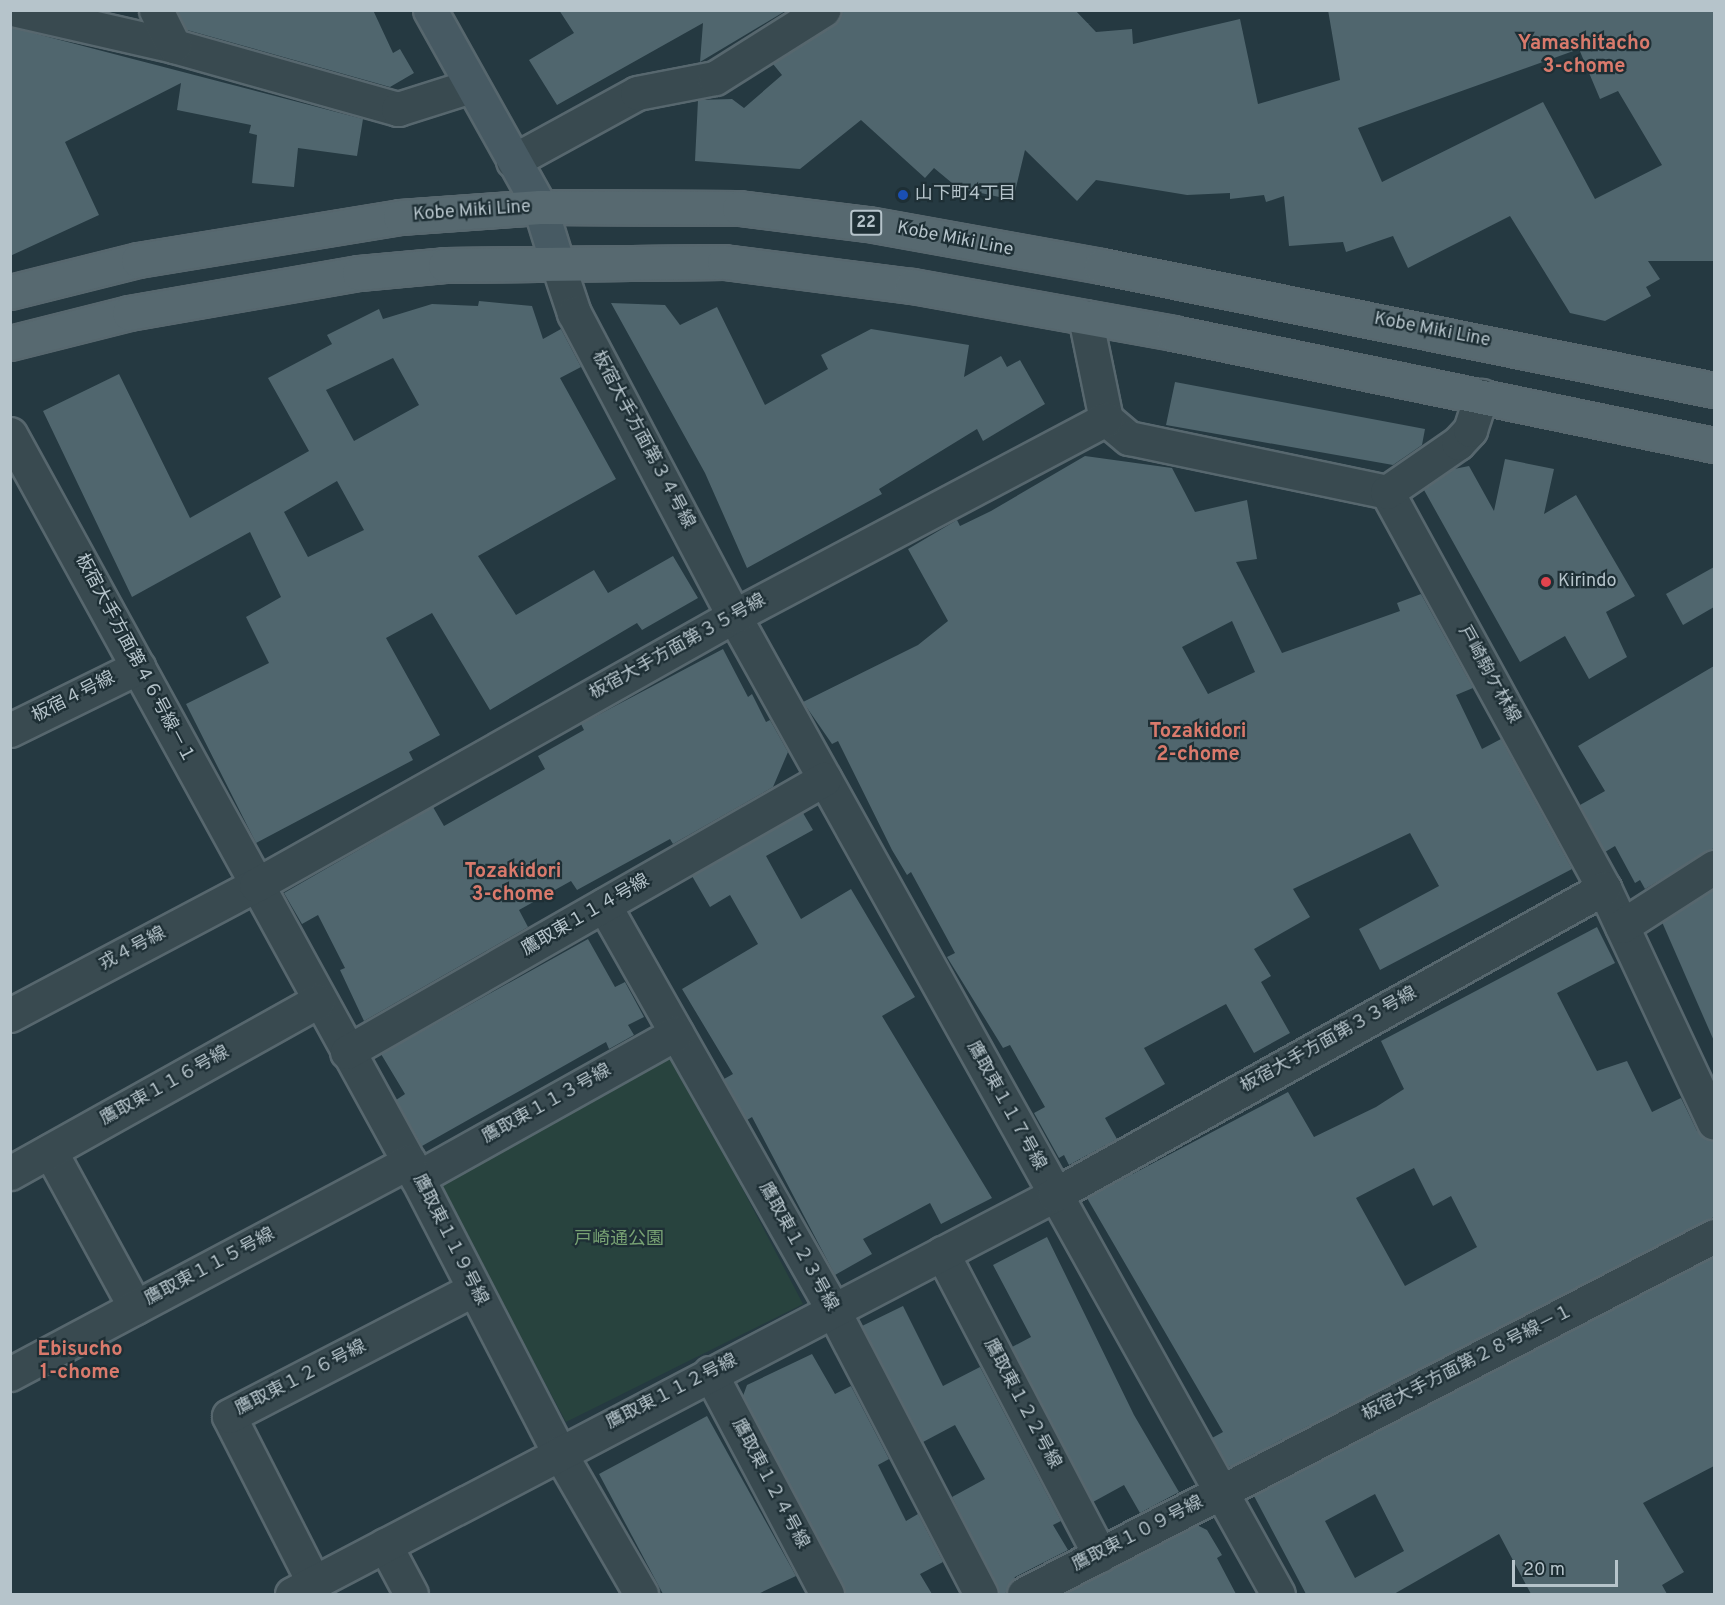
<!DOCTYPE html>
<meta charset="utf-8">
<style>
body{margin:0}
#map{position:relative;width:1725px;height:1605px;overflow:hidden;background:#253941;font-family:Overpass,"Noto Sans JP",sans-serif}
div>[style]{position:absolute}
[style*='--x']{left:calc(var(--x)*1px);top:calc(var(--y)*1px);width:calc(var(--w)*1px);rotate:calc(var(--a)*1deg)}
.green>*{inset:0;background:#28433e}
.building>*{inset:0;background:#50666e}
.roads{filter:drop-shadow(2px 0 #57676e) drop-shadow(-2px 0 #57676e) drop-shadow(0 2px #57676e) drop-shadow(0 -2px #57676e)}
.street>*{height:33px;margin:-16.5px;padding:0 16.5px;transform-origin:16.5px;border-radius:16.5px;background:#394a50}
.secondary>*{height:33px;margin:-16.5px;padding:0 16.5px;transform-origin:16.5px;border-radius:16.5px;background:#475a63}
.primary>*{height:33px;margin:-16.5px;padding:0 16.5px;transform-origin:16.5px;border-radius:16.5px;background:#576970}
.dots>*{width:16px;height:16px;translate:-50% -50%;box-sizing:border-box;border:3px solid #1e2f35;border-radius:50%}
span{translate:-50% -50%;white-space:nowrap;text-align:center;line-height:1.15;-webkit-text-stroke:4.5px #1e2f35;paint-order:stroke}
.shield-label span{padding:2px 4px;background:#1e2f35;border:2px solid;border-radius:4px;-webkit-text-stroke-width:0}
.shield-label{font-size:16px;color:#b6c4cb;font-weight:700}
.poi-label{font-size:18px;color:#b6c4cb}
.left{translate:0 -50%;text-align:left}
.street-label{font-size:18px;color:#b6c4cb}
.park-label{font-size:18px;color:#77a173}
.neighbourhood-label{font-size:20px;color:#d97a6c;font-weight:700}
.frame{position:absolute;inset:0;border:12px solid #b6c4cb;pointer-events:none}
.scale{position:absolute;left:1512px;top:1560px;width:106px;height:27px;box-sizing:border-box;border:3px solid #b6c4cb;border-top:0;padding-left:8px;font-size:18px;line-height:21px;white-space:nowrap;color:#b6c4cb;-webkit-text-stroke:4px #1e2f35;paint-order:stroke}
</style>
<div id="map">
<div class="green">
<i style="clip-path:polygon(670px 1051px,803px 1304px,566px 1422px,434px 1177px)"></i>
</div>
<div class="building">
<i style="clip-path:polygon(177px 10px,373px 10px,393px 53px,400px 49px,414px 73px,390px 87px,187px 30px)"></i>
<i style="clip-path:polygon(559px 10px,787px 10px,700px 62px,703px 23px,557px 105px,529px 60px,574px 33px)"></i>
<i style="clip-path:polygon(evenodd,842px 10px,1075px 10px,1096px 32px,1132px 29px,1133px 44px,1240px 19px,1258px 104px,1340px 80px,1328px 10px,1714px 10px,1714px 261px,1648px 261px,1660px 279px,1646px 287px,1651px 296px,1605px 321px,1570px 313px,1510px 216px,1408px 268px,1393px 236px,1346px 252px,1343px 242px,1289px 246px,1284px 196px,1266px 202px,1264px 195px,1230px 199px,1230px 193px,1187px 195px,1096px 180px,1077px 201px,1025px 150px,1013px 200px,958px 188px,934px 168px,925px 178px,861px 120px,800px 169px,695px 161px,698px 100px,732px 99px,744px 108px,782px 75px,773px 64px,833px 26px,842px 10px,1579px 49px,1600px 99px,1618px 91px,1662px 165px,1595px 199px,1543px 102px,1382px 182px,1358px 128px,1579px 49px)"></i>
<i style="clip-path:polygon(10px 27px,363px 119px,357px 156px,298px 148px,294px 187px,252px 183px,257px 135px,249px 133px,251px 125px,177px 110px,181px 83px,65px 142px,99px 215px,10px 256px)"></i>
<i style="clip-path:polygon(evenodd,479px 301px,532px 306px,543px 339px,561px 329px,581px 367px,560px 378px,616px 479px,478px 556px,516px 615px,594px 570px,608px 593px,673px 556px,698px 598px,642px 630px,637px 623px,490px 710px,432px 613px,386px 638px,440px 735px,409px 752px,413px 760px,256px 843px,186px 704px,269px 663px,246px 617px,281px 597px,250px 532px,132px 597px,43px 411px,119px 374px,190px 518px,309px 451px,268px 378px,332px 344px,327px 335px,379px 309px,383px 319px,432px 304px,478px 306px,479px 301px,393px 358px,419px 405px,354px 441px,326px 390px,393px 358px,479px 301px,337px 481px,364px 530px,308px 557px,284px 512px,337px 481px)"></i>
<i style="clip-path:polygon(611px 303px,665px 305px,680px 325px,717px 307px,765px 405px,828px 369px,821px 355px,871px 329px,969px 345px,964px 377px,1001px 356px,1007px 367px,1020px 360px,1045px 404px,983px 441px,977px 429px,879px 489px,882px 494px,747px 568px,705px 473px)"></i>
<i style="clip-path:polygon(1175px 382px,1425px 429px,1422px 445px,1393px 465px,1166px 425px)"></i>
<i style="clip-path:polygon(evenodd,1085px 456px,1172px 468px,1195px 512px,1247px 500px,1257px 559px,1236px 562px,1282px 653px,1400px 611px,1397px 603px,1421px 594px,1473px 688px,1456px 695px,1482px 749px,1501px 739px,1572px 869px,1380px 970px,1359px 929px,1439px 886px,1410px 833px,1293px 889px,1310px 917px,1254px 949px,1271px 976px,1261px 982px,1290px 1033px,1254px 1053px,1226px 1004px,1144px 1048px,1165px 1084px,1105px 1118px,1117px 1139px,1069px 1165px,1064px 1155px,1059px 1158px,1034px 1113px,1045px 1107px,1010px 1045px,1003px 1048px,947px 957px,955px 953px,911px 872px,907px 875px,892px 850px,838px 741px,832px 744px,803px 702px,918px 645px,948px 621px,908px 549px,957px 520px,960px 526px,991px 511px,1085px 456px,1232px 621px,1255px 672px,1208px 694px,1182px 647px,1232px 621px)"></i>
<i style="clip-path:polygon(1505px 459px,1554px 469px,1544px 514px,1576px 495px,1635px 596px,1606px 612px,1627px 657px,1589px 679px,1565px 636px,1520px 662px,1424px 490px,1454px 469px,1469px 466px,1494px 511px)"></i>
<i style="clip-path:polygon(1714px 567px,1714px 607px,1683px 625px,1666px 594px)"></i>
<i style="clip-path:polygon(723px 649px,748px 697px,752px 694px,766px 722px,770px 720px,788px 752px,773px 787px,673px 844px,670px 839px,577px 890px,571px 881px,519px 910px,528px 927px,364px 1021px,340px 970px,345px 968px,318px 915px,302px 924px,284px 893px,433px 807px,444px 826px,545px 769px,538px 756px,584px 730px,581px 724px)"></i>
<i style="clip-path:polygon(1714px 666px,1714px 848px,1645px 889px,1640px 880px,1635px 883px,1615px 846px,1605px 852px,1580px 805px,1605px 791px,1578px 746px)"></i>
<i style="clip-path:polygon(803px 813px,813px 830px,766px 856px,801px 919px,851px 889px,915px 997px,882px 1016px,992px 1198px,941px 1224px,930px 1203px,863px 1239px,872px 1254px,835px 1275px,752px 1117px,747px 1120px,724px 1079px,733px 1074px,682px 989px,758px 944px,730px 895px,710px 907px,692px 876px)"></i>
<i style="clip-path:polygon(1714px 889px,1714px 1041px,1662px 922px)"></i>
<i style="clip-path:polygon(evenodd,1597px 927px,1615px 963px,1557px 993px,1597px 1071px,1627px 1061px,1652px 1112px,1681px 1098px,1697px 1131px,1714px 1141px,1714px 1217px,1229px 1467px,1212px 1438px,1223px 1432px,1087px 1198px,1288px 1092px,1314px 1137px,1376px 1107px,1404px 1089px,1381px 1041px,1597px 927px,1414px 1168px,1433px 1206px,1451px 1196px,1477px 1247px,1405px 1286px,1356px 1198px,1414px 1168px)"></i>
<i style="clip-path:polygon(588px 939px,615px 987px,625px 982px,644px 1017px,628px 1025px,634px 1035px,609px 1049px,606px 1042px,422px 1146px,396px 1100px,405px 1094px,381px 1054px)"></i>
<i style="clip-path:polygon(1047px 1237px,1134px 1415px,1179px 1492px,1140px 1513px,1124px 1485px,1093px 1502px,1012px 1347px,1031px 1337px,993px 1265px)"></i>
<i style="clip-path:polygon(evenodd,1714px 1257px,1714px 1466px,1643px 1503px,1684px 1572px,1662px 1585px,1667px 1594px,1531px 1594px,1499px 1534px,1394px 1594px,1306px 1594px,1254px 1496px,1714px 1257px,1375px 1494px,1404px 1551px,1355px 1578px,1325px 1521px,1375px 1494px)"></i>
<i style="clip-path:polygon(903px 1306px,943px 1386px,980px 1367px,1061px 1521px,1053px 1525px,1068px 1550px,1015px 1577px,1005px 1594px,1000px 1594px,952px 1497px,985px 1479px,955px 1425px,923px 1442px,862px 1326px)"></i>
<i style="clip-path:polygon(812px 1354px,835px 1394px,851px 1386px,889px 1459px,878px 1465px,906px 1521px,918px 1514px,943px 1562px,920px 1574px,932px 1594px,846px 1594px,743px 1396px,747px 1385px)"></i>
<i style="clip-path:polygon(707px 1416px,796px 1576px,758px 1594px,663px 1594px,599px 1474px)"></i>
<i style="clip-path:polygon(1197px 1525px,1207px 1530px,1222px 1555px,1217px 1558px,1236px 1594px,1064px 1594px)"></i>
</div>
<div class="roads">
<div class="street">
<i style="--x:17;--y:10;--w:161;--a:12.9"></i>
<i style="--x:174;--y:46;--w:233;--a:15.7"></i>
<i style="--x:398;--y:109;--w:77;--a:-17.5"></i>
<i style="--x:156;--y:10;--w:40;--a:63.4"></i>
<i style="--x:513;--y:161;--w:141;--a:-28.7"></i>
<i style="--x:637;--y:93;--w:79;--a:-10.9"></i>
<i style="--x:715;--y:78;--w:128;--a:-32.2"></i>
<i style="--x:557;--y:262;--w:54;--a:71.6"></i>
<i style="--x:574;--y:313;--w:343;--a:62.2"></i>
<i style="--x:734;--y:616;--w:1119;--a:60.92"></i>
<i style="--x:1085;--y:317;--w:104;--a:78.4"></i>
<i style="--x:1106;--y:419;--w:30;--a:40"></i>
<i style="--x:1129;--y:438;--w:264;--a:11.8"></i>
<i style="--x:1387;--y:492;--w:452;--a:61.3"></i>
<i style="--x:1604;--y:888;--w:259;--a:64.9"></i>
<i style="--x:10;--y:434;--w:830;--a:61.27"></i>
<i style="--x:409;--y:1162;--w:326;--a:62.7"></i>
<i style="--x:559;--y:1452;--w:164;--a:60"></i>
<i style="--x:1387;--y:492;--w:86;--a:-34.6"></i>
<i style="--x:1458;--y:443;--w:18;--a:-47"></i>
<i style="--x:1470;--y:430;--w:36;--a:-72"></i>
<i style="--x:10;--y:730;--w:143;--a:-26.2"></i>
<i style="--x:604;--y:905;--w:465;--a:60.5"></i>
<i style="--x:833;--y:1310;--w:320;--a:62.5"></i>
<i style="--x:1622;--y:926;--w:109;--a:-32.7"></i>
<i style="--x:10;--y:1015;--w:278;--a:-27.9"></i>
<i style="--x:256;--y:885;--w:548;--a:-29.37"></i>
<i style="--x:734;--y:616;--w:421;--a:-27.9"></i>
<i style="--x:347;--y:1052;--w:550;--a:-29.78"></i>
<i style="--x:50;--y:1151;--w:178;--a:61.4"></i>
<i style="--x:10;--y:1173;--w:353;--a:-29.2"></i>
<i style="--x:417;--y:1178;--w:297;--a:-29.2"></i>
<i style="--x:942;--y:1253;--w:341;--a:62.4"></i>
<i style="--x:710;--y:1373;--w:250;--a:62.1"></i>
<i style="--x:10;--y:1374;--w:452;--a:-28"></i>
<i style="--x:385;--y:1545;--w:55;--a:62"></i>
<i style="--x:314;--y:1583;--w:187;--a:-117"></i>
<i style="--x:229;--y:1416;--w:276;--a:-27.4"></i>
<i style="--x:292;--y:1594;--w:860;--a:-27.64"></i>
<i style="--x:1054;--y:1195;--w:630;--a:-29.17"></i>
<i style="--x:1024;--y:1594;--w:777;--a:-27.42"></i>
</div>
<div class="secondary">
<i style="--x:430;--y:10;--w:226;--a:60.8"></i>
<i style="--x:540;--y:207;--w:58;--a:72.8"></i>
</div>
<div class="primary">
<i style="--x:10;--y:292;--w:132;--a:-14"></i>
<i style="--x:138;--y:260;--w:266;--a:-9.3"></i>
<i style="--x:400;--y:217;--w:140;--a:-4.1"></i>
<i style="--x:540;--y:207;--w:199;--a:0.3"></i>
<i style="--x:739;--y:208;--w:130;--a:7.1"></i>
<i style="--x:868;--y:224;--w:237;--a:10.2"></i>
<i style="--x:1101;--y:266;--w:625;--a:11.44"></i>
<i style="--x:10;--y:343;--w:123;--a:-14.1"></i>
<i style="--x:129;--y:313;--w:233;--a:-9.9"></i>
<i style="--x:359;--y:273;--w:86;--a:-5.3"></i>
<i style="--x:445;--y:265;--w:279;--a:-0.6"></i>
<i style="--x:724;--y:262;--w:190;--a:7.3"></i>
<i style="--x:912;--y:286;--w:265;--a:10.2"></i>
<i style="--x:1173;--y:333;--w:552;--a:11.7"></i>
</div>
</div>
<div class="dots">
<i style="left:903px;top:195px;background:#1a4fb4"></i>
<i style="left:1546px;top:582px;background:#e0444e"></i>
</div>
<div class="shield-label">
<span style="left:866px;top:223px">22</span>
</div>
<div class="poi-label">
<span class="left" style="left:915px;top:195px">山下町4丁目</span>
<span class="left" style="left:1558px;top:582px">Kirindo</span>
</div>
<div class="street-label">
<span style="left:472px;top:212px;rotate:-4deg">Kobe Miki Line</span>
<span style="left:955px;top:240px;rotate:11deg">Kobe Miki Line</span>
<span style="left:1432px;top:331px;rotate:11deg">Kobe Miki Line</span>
<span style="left:642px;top:440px;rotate:62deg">板宿大手方面第３４号線</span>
<span style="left:678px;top:648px;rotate:-29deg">板宿大手方面第３５号線</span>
<span style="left:134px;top:659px;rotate:62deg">板宿大手方面第４６号線－１</span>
<span style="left:1488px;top:675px;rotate:61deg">戸崎駒ケ林線</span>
<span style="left:74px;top:698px;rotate:-27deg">板宿４号線</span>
<span style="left:586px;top:916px;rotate:-30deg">鷹取東１１４号線</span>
<span style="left:133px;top:950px;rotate:-28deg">戎４号線</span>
<span style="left:1329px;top:1041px;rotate:-29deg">板宿大手方面第３３号線</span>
<span style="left:165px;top:1087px;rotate:-29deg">鷹取東１１６号線</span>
<span style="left:547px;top:1105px;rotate:-29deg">鷹取東１１３号線</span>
<span style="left:1005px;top:1106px;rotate:61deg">鷹取東１１７号線</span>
<span style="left:449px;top:1240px;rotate:63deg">鷹取東１１９号線</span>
<span style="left:797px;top:1247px;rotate:61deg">鷹取東１２３号線</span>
<span style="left:210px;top:1268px;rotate:-28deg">鷹取東１１５号線</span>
<span style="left:1468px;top:1364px;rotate:-27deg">板宿大手方面第２８号線－１</span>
<span style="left:301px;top:1379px;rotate:-27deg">鷹取東１２６号線</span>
<span style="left:672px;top:1393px;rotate:-27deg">鷹取東１１２号線</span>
<span style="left:1021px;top:1404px;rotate:62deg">鷹取東１２２号線</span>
<span style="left:769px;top:1484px;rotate:62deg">鷹取東１２４号線</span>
<span style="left:1138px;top:1535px;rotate:-27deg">鷹取東１０９号線</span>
</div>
<div class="park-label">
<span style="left:619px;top:1240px">戸崎通公園</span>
</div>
<div class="neighbourhood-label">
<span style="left:1584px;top:56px">Yamashitacho<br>3-chome</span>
<span style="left:1198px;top:744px">Tozakidori<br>2-chome</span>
<span style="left:513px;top:884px">Tozakidori<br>3-chome</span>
<span style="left:80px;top:1362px">Ebisucho<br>1-chome</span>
</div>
<div class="frame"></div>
<div class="scale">20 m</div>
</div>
